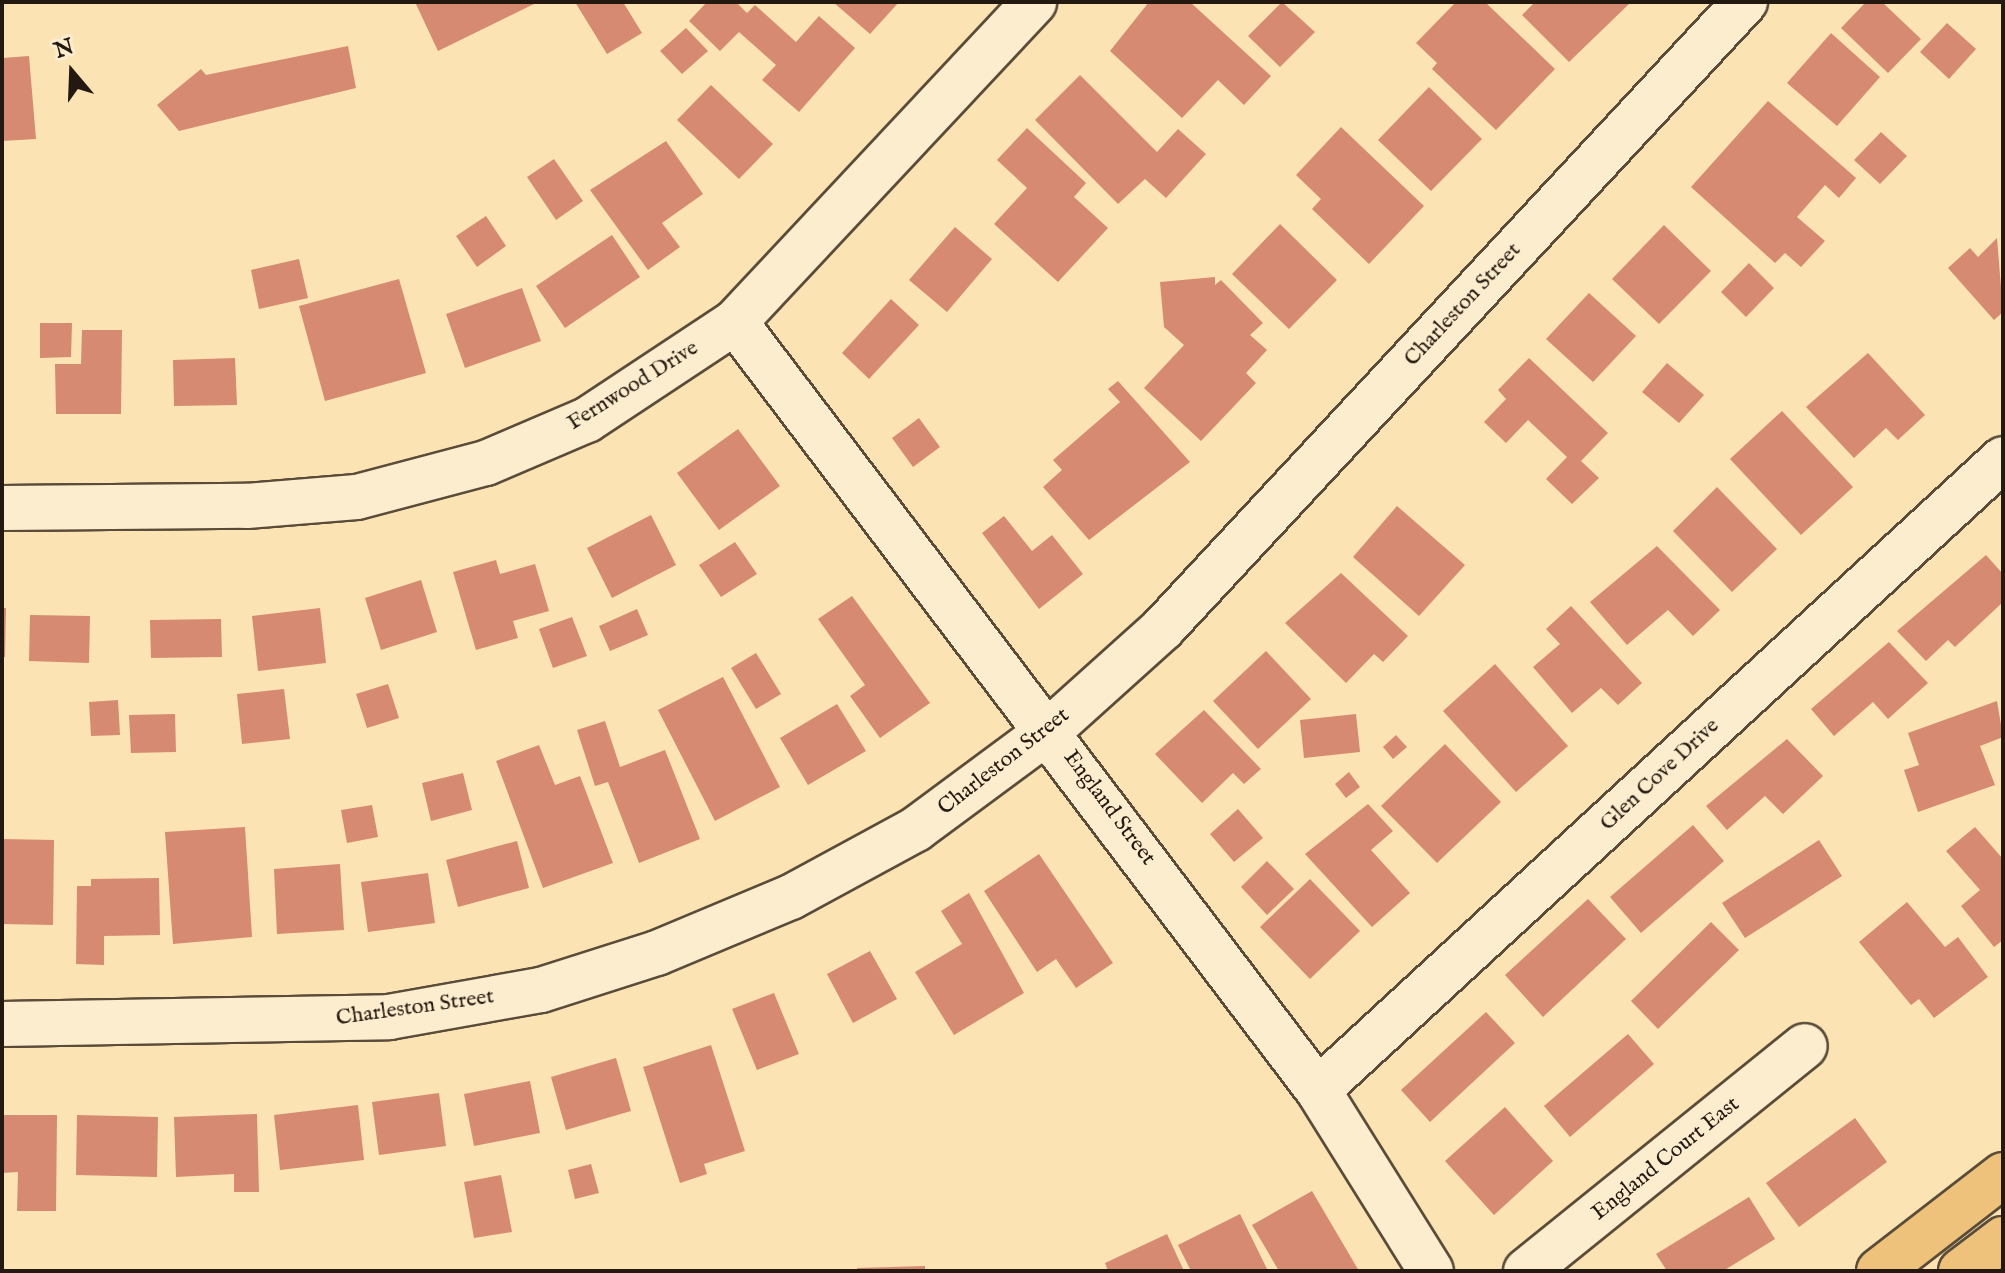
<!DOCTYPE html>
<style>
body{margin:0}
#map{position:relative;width:2005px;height:1273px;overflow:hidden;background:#fbe3b4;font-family:"IM FELL English",serif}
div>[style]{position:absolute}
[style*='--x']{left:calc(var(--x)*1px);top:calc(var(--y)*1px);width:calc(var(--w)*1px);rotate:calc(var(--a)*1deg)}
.building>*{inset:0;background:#d58a71}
.roads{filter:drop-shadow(2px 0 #5a4c39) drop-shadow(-2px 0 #5a4c39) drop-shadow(0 2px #5a4c39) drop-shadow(0 -2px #5a4c39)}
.minor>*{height:44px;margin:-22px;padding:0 22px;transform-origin:22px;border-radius:22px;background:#fcedce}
.major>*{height:44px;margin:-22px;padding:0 22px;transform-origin:22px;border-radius:22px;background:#eec27a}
span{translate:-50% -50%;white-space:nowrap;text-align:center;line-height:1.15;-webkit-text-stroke:8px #fcedce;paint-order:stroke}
.street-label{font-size:22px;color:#241910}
.frame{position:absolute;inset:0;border:4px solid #241910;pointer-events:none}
.north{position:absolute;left:32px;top:32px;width:80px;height:80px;-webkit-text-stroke:6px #fcedce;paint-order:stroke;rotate:341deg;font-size:22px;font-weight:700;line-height:32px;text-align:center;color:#241910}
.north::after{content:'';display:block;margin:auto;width:28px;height:36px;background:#241910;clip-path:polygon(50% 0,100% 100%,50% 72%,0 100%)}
</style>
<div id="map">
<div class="building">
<i style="clip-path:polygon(415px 2px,538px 2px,438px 51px)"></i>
<i style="clip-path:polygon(575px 2px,623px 2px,642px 33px,607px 54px)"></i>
<i style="clip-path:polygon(707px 2px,736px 2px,747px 13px,755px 5px,796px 42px,819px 16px,855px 48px,799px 112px,762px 80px,776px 65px,739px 32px,720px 51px,689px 21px)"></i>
<i style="clip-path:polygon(833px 2px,899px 2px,870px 34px)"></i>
<i style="clip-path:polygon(1149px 2px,1190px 2px,1271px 76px,1244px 105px,1218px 80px,1182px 118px,1110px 51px)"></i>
<i style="clip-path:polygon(1282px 2px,1315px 32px,1280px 67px,1248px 36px)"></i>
<i style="clip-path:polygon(1456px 2px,1485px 2px,1555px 69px,1496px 130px,1432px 69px,1437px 63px,1416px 43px)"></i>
<i style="clip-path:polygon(1535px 2px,1628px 2px,1629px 4px,1569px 62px,1522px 15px)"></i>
<i style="clip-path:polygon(1866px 2px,1882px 2px,1921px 39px,1888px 73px,1841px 28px)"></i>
<i style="clip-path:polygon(1947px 23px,1976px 49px,1949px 79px,1920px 52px)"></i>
<i style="clip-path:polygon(686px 28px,708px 51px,682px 74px,660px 51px)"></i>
<i style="clip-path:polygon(1831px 33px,1880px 77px,1837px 126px,1787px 83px)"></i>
<i style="clip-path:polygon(348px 46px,356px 88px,179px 131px,157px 105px,201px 69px,206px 75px)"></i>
<i style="clip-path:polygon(29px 56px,36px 139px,2px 141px,2px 58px)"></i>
<i style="clip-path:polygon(1080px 75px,1157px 152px,1178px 129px,1206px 154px,1166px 198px,1145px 179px,1118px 204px,1035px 120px)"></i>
<i style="clip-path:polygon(711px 85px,773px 144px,739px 179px,677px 120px)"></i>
<i style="clip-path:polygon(1429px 87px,1482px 139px,1431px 191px,1378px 140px)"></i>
<i style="clip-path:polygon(1768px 101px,1856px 178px,1839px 198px,1825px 185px,1797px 217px,1825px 241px,1801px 267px,1785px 253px,1775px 263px,1691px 187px)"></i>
<i style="clip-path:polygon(1341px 127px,1424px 206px,1369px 264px,1312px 209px,1321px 199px,1296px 175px)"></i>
<i style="clip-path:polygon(1027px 128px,1086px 183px,1074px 197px,1108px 228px,1058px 282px,994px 224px,1027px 188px,997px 160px)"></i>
<i style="clip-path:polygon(1881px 132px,1907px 156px,1880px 184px,1854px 160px)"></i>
<i style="clip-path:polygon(666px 141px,703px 194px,662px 223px,680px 247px,648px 270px,590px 190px)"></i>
<i style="clip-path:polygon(554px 159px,583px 201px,556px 220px,527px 177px)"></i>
<i style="clip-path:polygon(486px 216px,506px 246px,477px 267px,456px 236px)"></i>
<i style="clip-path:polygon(1280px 224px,1337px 280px,1289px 329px,1232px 274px)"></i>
<i style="clip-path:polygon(1664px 225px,1711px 271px,1659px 324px,1612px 279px)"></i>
<i style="clip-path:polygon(955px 227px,992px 259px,947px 312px,909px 280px)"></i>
<i style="clip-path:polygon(612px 235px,640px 277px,565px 328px,536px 286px)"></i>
<i style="clip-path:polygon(1997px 238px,2003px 312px,1994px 320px,1948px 268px,1970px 248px,1978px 257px)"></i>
<i style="clip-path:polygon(299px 259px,308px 298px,259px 309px,251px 270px)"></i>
<i style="clip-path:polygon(1749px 263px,1774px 288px,1746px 317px,1721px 292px)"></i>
<i style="clip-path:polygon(1215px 277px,1215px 285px,1221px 280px,1263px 323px,1250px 335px,1267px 350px,1246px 373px,1256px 383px,1201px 441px,1144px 388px,1184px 345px,1164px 327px,1160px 282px)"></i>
<i style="clip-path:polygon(399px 279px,426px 373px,325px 401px,299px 306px)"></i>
<i style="clip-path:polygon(522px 288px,541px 341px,465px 368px,446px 314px)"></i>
<i style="clip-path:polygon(1589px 293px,1636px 336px,1593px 382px,1546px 339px)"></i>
<i style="clip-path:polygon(891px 299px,919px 325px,869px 379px,842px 353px)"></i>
<i style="clip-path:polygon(40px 323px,72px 323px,71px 357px,40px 358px)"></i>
<i style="clip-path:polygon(82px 330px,122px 330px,121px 414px,56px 414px,55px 364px,81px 364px)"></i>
<i style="clip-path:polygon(1868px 353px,1925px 415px,1898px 440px,1886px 428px,1854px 458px,1806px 407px)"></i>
<i style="clip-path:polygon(235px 358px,237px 405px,174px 406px,173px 360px)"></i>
<i style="clip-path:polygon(1529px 358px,1608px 433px,1581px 461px,1599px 478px,1572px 504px,1546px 479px,1567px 457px,1528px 420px,1506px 443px,1484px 422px,1506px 399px,1498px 390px)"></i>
<i style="clip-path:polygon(1667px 363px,1704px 395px,1679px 423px,1642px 392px)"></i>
<i style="clip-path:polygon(1118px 381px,1190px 462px,1089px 540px,1043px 487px,1062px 470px,1053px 460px,1120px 402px,1108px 389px)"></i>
<i style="clip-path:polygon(1782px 411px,1853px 487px,1801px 535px,1730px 459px)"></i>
<i style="clip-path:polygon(919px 418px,940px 447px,913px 467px,892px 438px)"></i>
<i style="clip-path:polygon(738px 429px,780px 486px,719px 530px,677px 473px)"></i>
<i style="clip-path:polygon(1717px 487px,1777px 549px,1732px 592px,1673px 531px)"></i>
<i style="clip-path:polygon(1397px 506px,1465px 565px,1419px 616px,1353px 557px)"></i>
<i style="clip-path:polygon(651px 515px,676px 565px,612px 598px,587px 548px)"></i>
<i style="clip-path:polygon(1004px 516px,1032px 551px,1052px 535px,1083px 574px,1039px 609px,982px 533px)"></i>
<i style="clip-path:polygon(735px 542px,757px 574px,721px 597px,699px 565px)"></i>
<i style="clip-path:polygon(1657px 546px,1720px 610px,1693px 636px,1668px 610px,1627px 645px,1590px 602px)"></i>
<i style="clip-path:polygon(1986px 555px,2003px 574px,2003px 602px,1955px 647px,1948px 640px,1926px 661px,1897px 631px)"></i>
<i style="clip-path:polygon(496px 560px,500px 574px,535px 564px,549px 611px,513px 621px,518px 638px,476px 650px,453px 572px)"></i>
<i style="clip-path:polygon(1341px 573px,1408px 636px,1383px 662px,1374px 654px,1346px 683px,1285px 623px)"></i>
<i style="clip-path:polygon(421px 580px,437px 632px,381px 650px,365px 598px)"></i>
<i style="clip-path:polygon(852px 596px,930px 703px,880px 738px,850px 696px,865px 685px,818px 619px)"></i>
<i style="clip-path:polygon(1571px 606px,1642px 683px,1618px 705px,1601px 688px,1572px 713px,1533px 667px,1560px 644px,1546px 629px)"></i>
<i style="clip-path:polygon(2px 608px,6px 608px,5px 657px,2px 657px)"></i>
<i style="clip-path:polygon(320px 608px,326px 663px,258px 671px,252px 616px)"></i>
<i style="clip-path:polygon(637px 609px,648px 635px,610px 651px,599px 626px)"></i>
<i style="clip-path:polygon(30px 615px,90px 616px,89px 663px,29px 661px)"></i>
<i style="clip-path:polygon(572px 617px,587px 656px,553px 668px,539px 629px)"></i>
<i style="clip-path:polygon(221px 619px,222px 657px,151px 658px,150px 620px)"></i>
<i style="clip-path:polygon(1889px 642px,1928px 683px,1888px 719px,1873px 702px,1834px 736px,1811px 709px)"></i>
<i style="clip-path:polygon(1266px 651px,1311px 699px,1258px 749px,1213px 701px)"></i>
<i style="clip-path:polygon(756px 653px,781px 694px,756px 709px,731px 668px)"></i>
<i style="clip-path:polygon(1495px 664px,1568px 746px,1516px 792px,1443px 711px)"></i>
<i style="clip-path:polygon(723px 677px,780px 787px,715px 821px,658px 710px)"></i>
<i style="clip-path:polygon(388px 684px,399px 718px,367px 728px,356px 694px)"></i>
<i style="clip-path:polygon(284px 689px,290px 739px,242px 744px,237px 694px)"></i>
<i style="clip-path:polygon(118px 700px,120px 735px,91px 736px,89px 702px)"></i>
<i style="clip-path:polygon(1997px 701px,2003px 737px,1980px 746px,1995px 785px,1918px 812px,1904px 770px,1919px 765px,1908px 733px)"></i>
<i style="clip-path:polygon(837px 704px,866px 751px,808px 785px,780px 738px)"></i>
<i style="clip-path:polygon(1204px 710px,1261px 769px,1244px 784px,1233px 773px,1202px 803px,1155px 754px)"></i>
<i style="clip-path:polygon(175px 714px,176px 752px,131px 753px,129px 715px)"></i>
<i style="clip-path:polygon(1356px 714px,1360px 752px,1304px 758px,1300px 720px)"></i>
<i style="clip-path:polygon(605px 721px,620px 767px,665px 750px,700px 839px,639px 863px,608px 782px,595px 786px,577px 730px)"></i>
<i style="clip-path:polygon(1396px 735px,1407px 747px,1393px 759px,1383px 747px)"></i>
<i style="clip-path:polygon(1787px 739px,1823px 776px,1783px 814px,1765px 796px,1727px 830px,1706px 806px)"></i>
<i style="clip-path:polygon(1445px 744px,1501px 802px,1437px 863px,1381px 806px)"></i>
<i style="clip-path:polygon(539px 745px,555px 785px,580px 776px,613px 863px,543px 888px,496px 761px)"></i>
<i style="clip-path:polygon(1349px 772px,1360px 787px,1346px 798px,1335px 784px)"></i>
<i style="clip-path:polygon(463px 773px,472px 810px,431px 821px,422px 783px)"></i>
<i style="clip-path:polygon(1368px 804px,1393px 831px,1371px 850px,1410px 893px,1372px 927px,1305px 854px)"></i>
<i style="clip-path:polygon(372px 805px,378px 837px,347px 843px,341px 810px)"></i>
<i style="clip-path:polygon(1238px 809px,1263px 838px,1234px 862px,1210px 834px)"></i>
<i style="clip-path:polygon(1693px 825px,1724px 861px,1641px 933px,1610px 897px)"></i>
<i style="clip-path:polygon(245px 827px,252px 937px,173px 944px,165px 832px)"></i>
<i style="clip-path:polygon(1975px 827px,2003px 859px,2003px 940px,1994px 947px,1961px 906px,1980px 890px,1946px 851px)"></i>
<i style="clip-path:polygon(2px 839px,54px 840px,53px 925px,2px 924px)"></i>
<i style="clip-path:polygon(1819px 840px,1842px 876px,1745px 938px,1722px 903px)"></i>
<i style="clip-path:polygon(517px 841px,529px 888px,458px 907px,446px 860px)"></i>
<i style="clip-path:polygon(1039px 854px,1113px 963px,1076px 988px,1056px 959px,1037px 972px,984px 891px)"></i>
<i style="clip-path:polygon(1267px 861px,1294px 889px,1267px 915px,1241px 887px)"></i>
<i style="clip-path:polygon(340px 864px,344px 930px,277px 934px,274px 869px)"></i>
<i style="clip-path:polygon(428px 873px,435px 923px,368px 932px,361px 882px)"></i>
<i style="clip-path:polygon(159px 878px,160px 935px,104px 936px,104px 965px,76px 964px,77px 886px,91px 886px,91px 879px)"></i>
<i style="clip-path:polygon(1310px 879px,1360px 931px,1310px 979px,1260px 927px)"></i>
<i style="clip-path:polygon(969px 893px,1024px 993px,954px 1035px,915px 972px,962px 944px,941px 911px)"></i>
<i style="clip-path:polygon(1588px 899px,1626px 939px,1543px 1017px,1505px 975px)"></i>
<i style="clip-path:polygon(1907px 902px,1945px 947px,1958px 937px,1988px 977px,1934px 1018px,1919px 999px,1911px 1005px,1859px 942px)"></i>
<i style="clip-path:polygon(1711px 922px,1739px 950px,1658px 1029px,1631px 1001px)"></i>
<i style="clip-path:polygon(870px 951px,897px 999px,853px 1023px,827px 974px)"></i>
<i style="clip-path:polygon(774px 993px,799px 1054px,757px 1070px,732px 1009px)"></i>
<i style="clip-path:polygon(1486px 1012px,1515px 1043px,1430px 1122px,1401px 1090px)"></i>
<i style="clip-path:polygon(1628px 1034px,1654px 1064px,1570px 1137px,1544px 1106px)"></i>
<i style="clip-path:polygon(711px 1045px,745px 1151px,704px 1164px,707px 1174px,680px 1183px,643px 1067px)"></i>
<i style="clip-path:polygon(616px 1058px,631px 1111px,566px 1130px,551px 1077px)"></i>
<i style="clip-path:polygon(530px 1081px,540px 1133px,474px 1146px,464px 1094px)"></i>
<i style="clip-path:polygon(439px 1093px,446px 1146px,379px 1155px,372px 1102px)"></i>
<i style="clip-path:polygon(358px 1105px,364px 1160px,280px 1170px,274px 1115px)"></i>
<i style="clip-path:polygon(1505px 1107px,1553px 1161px,1494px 1215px,1445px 1161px)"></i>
<i style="clip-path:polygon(257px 1114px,259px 1192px,234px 1192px,234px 1174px,176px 1177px,174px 1117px)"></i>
<i style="clip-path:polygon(2px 1115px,57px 1115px,56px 1211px,17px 1211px,18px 1172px,2px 1173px)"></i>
<i style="clip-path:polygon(77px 1115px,158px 1117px,157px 1177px,76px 1175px)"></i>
<i style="clip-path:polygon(1855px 1118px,1887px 1162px,1799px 1227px,1766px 1183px)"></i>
<i style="clip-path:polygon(591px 1164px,599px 1193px,575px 1199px,568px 1170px)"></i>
<i style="clip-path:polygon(501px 1175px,512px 1232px,474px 1238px,464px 1182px)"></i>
<i style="clip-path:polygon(1312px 1191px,1359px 1271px,1279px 1271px,1252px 1225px)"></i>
<i style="clip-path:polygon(1749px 1197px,1775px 1239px,1723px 1271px,1667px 1271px,1656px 1254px)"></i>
<i style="clip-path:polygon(1240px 1214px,1268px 1271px,1191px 1271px,1178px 1245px)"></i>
<i style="clip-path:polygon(1167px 1234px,1184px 1271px,1108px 1271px,1105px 1263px)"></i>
<i style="clip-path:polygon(925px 1266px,925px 1271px,857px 1271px,857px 1268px)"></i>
</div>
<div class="roads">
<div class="minor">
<i style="--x:735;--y:322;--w:964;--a:52.8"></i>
<i style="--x:1318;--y:1090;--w:213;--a:58"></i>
<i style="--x:2;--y:508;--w:245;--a:-0.5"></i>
<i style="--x:247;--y:506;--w:110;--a:-4.7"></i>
<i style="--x:357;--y:497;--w:133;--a:-14.8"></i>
<i style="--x:486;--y:463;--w:110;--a:-23.1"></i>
<i style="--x:587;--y:420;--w:178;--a:-33.5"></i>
<i style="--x:735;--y:322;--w:438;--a:-46.9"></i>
<i style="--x:2;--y:1024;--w:387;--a:-1"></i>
<i style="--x:389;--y:1017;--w:154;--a:-10.1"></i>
<i style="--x:541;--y:990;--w:122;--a:-17.7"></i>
<i style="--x:657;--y:953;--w:145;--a:-22.7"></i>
<i style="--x:791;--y:897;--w:142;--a:-28.5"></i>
<i style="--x:916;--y:829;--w:168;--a:-36.5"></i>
<i style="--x:1051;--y:729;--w:151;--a:-42"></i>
<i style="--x:1163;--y:628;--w:855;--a:-47.09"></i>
<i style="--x:1318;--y:1090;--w:931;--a:-42.65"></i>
<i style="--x:1526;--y:1271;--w:358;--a:-38.9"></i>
</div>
<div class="major">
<i style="--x:1879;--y:1271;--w:157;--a:-37.7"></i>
<i style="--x:1961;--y:1271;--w:53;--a:-37.3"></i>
</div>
</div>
<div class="street-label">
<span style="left:1463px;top:305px;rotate:-47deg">Charleston Street</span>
<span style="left:633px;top:386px;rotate:-32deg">Fernwood Drive</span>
<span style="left:1004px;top:762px;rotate:-38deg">Charleston Street</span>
<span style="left:1660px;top:775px;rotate:-43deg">Glen Cove Drive</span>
<span style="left:1109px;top:808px;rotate:53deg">England Street</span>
<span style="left:415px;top:1008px;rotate:-8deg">Charleston Street</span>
<span style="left:1666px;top:1159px;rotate:-39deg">England Court East</span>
</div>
<div class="frame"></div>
<div class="north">N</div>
</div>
